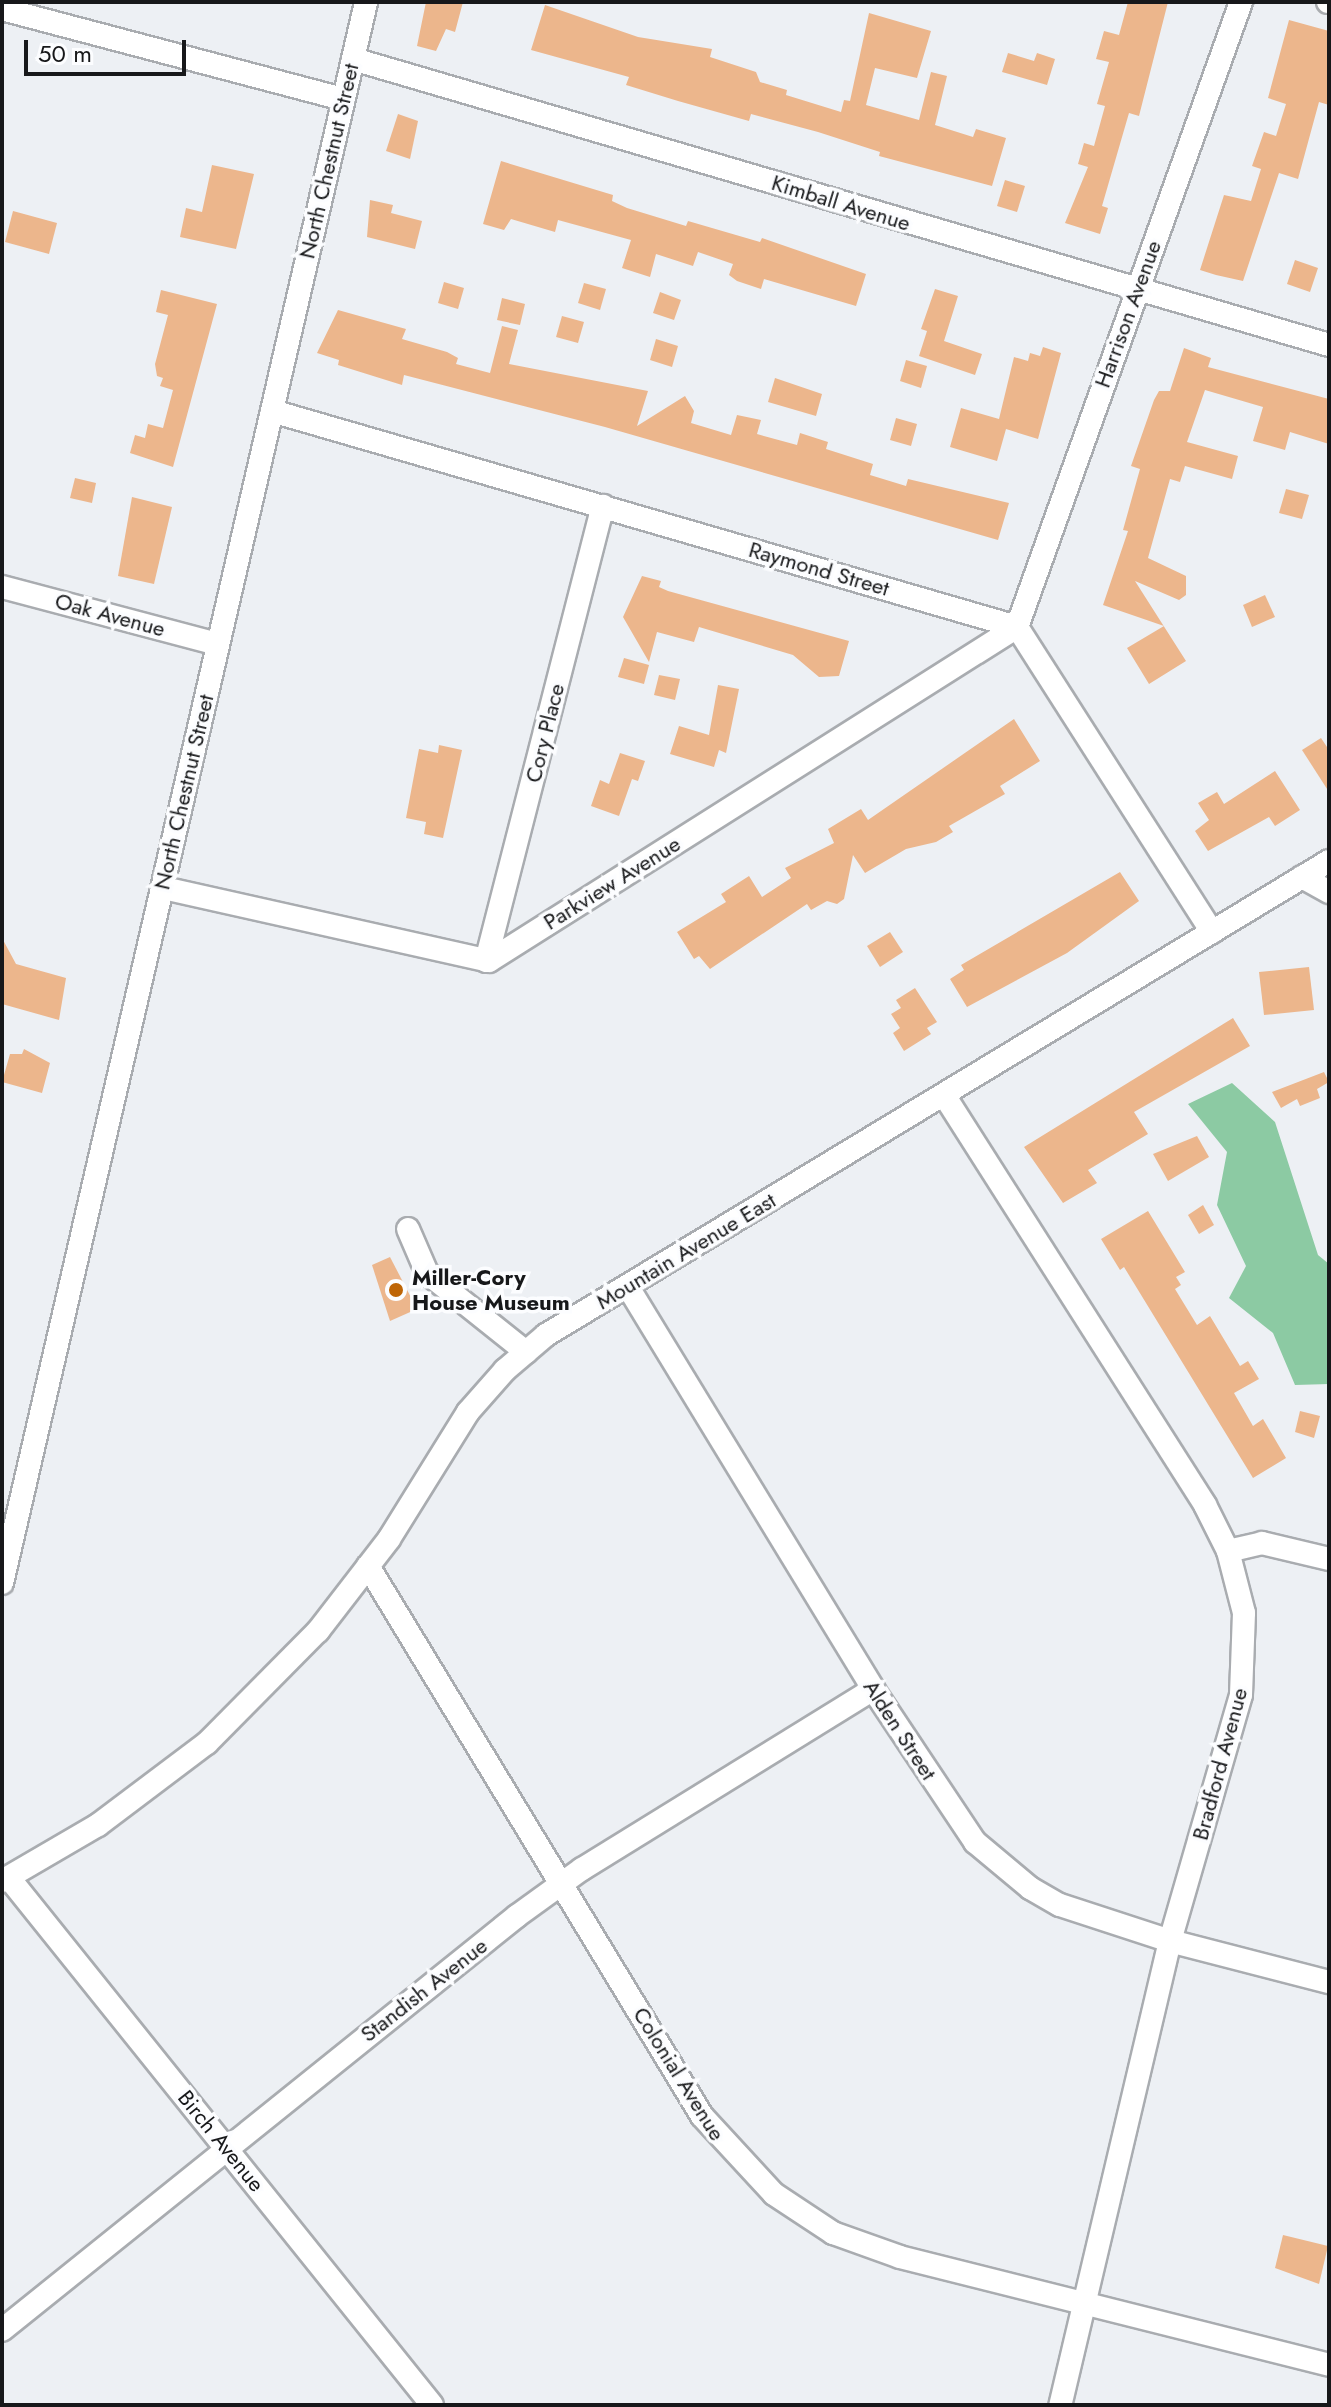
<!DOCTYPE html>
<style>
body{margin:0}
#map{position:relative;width:1331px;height:2407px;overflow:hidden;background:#edf0f4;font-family:Jost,sans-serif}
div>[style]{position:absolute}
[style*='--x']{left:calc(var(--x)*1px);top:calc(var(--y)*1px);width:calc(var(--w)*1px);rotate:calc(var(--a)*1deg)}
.forest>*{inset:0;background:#8ccaa3}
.building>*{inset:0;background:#ecb68c}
.roads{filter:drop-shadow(2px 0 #a9acb0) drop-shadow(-2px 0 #a9acb0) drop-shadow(0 2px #a9acb0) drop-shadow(0 -2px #a9acb0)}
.minor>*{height:22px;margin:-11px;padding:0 11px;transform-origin:11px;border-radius:11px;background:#fff}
.dots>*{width:22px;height:22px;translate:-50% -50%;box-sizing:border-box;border:4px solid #fcfdff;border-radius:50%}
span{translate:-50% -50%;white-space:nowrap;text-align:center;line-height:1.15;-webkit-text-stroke:7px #fcfdff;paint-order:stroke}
.street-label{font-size:22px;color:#17181a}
.poi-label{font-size:22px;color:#17181a;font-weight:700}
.left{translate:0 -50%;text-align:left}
.frame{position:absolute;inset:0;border:4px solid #17181a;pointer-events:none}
.scale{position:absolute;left:24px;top:40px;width:162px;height:36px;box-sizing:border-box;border:4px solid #17181a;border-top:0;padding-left:10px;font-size:24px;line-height:28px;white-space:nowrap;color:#17181a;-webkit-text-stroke:6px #fcfdff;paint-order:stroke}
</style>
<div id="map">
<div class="forest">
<i style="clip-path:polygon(1232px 1083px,1275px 1122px,1318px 1255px,1329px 1264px,1329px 1384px,1295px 1385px,1273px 1333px,1229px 1298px,1246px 1266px,1217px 1205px,1227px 1152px,1188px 1104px)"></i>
</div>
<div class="building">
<i style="clip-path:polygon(426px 2px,463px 2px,455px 32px,446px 29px,436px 51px,417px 46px)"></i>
<i style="clip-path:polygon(1128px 2px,1168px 2px,1139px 116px,1129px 113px,1102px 206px,1108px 208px,1100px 234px,1065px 223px,1088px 167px,1078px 164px,1084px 143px,1094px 146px,1105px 106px,1097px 104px,1109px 62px,1096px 59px,1104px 31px,1119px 35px)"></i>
<i style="clip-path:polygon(545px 5px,638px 37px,712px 49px,710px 57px,756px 72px,760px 82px,787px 90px,786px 95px,841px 112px,844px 100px,850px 101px,869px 13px,931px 31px,917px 78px,875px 68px,866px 105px,919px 120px,931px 72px,947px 76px,935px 125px,973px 137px,976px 129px,1006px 138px,992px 186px,879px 156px,880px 152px,818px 132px,751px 114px,749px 121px,678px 101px,626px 85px,629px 77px,531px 50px)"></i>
<i style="clip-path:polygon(1289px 20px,1329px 31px,1329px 105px,1319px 102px,1298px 179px,1279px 173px,1243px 281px,1216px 275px,1200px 270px,1224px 195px,1251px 201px,1261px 169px,1252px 166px,1264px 132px,1276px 136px,1286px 104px,1268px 98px)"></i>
<i style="clip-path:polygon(1008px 53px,1034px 61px,1037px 53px,1055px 59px,1047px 85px,1002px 72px)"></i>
<i style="clip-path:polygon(398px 114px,418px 121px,410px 159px,386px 151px)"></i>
<i style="clip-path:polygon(501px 161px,613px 195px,612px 201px,627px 208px,686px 226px,688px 221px,760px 242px,762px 238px,866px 274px,856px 306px,764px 279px,761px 289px,737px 281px,729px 275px,733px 264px,698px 252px,693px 266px,656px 254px,650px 277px,622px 268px,631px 240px,558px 220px,555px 232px,511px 219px,504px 230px,483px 224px)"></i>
<i style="clip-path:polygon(212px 165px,254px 174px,236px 249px,180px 237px,186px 208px,202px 212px)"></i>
<i style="clip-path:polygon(1005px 180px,1025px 186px,1017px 212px,997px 206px)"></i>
<i style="clip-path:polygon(370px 200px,393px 205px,391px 213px,422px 221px,415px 249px,367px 237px)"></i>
<i style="clip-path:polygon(13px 211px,57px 223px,49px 254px,5px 242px)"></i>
<i style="clip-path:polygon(1295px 260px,1318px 268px,1310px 292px,1287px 284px)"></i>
<i style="clip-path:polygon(444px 282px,464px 288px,458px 309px,438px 303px)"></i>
<i style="clip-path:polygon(584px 283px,606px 289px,600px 310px,578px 303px)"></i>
<i style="clip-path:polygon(935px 289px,958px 296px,944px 341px,982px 354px,975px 375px,919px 356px,927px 331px,921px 329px)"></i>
<i style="clip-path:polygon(161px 290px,217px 304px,173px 467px,130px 453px,135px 435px,145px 438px,148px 424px,163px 428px,173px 390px,160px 386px,163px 378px,157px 376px,155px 364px,168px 315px,156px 312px)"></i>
<i style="clip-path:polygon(660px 292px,681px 300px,674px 320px,653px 313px)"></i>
<i style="clip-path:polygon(502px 298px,525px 304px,520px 325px,497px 320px)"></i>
<i style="clip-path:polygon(338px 310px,406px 329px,402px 339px,447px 352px,458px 358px,456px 364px,490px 373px,502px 326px,518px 330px,509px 364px,648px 391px,637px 426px,685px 396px,694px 411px,691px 423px,731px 435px,737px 415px,761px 420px,757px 434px,797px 445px,800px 433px,828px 442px,826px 449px,873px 464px,870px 475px,906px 486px,908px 479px,1009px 503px,998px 540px,605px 427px,404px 375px,402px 385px,338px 365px,339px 360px,317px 353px)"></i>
<i style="clip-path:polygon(562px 316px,584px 322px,578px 343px,556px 337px)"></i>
<i style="clip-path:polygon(656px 339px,678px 346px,672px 367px,650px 360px)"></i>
<i style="clip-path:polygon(1043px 347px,1061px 353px,1038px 439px,1006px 429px,997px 461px,950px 447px,961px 408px,999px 419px,1014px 357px,1028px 361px,1030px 353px,1040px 356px)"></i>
<i style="clip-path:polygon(1184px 348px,1211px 358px,1208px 367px,1329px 399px,1329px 444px,1290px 432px,1285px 450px,1253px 441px,1263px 407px,1205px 390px,1187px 442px,1238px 456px,1232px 479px,1185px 466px,1180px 482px,1170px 479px,1148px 558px,1186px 576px,1186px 595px,1179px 600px,1135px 581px,1186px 661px,1149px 684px,1127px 648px,1164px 626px,1103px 605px,1128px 531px,1123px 530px,1140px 469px,1131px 466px,1154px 400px,1159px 391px,1170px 391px)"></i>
<i style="clip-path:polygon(906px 360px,927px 366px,921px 388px,900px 381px)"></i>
<i style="clip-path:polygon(775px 378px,822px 394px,816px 416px,768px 402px)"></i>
<i style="clip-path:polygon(896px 418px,917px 424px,911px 446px,890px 440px)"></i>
<i style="clip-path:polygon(75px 478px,96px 483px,92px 503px,70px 498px)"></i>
<i style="clip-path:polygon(1286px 489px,1309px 495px,1302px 519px,1279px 513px)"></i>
<i style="clip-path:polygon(132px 497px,172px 507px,154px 584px,118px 576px)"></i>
<i style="clip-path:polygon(642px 576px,661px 581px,659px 587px,668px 591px,849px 641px,839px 676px,819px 677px,793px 655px,699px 627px,694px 642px,657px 632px,649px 662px,623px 617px)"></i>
<i style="clip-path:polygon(1265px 595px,1275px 617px,1252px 627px,1243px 605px)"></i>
<i style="clip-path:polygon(624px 658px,649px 665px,644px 684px,618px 677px)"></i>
<i style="clip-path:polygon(659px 675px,680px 679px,675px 700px,654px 695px)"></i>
<i style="clip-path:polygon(718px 685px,739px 689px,726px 753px,719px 750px,714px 767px,670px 754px,679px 726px,709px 735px)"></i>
<i style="clip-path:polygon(1014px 719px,1040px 761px,1000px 786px,1005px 794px,949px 826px,953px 832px,936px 842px,906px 849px,865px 873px,853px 855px,844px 899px,837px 904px,827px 901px,811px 910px,807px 904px,710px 969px,699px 956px,694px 959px,677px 932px,726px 902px,721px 894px,749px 876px,762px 897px,791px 878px,785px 868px,834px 843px,828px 829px,861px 809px,868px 820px)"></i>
<i style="clip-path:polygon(1321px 738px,1329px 750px,1329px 792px,1302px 750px)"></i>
<i style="clip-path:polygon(439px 745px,462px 750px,443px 838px,424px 834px,426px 822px,406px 818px,419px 749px,438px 753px)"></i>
<i style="clip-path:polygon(620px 753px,645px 761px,638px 781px,632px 779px,619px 816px,591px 806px,600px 780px,609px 784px)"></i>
<i style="clip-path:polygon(1275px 771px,1300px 810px,1275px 826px,1269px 817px,1208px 851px,1195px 831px,1209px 820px,1198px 803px,1217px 792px,1224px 804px)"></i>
<i style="clip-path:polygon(1120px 872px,1139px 901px,1067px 953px,967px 1007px,950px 979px,964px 970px,961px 965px)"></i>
<i style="clip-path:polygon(890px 932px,903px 952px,880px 967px,867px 946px)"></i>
<i style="clip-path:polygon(2px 938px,16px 964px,66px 978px,59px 1020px,2px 1004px)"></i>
<i style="clip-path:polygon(1309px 967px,1314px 1010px,1264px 1015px,1259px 972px)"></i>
<i style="clip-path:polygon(915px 988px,937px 1022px,927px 1028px,931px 1034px,904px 1051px,893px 1033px,900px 1028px,891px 1014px,901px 1008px,896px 1000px)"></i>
<i style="clip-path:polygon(1233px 1018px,1250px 1046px,1134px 1112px,1148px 1134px,1088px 1170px,1097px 1183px,1063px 1203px,1024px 1147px)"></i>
<i style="clip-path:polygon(24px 1049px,50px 1063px,42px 1093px,2px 1082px,10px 1054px,22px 1054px)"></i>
<i style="clip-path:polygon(1324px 1072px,1329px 1082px,1317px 1089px,1320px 1098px,1300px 1106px,1297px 1099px,1281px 1108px,1272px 1092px)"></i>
<i style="clip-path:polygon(1197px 1136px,1209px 1157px,1168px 1181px,1153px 1154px)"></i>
<i style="clip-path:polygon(1203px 1205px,1214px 1225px,1199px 1234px,1188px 1215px)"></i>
<i style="clip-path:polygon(1148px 1211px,1185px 1272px,1176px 1277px,1181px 1285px,1175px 1289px,1197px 1325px,1210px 1316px,1240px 1366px,1248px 1361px,1259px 1379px,1234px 1393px,1253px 1426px,1263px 1419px,1286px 1458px,1253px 1478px,1124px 1267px,1120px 1270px,1101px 1239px)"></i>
<i style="clip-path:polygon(390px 1257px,417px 1309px,390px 1321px,372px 1265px)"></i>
<i style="clip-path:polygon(1300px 1411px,1320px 1416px,1314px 1438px,1295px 1432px)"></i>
<i style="clip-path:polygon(1283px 2235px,1328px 2246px,1319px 2284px,1275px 2268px)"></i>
</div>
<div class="roads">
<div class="minor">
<i style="--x:1328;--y:2;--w:1;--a:0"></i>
<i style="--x:2;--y:9;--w:352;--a:14.8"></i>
<i style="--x:353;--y:59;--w:1017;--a:16.33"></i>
<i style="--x:272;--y:411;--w:776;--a:16.17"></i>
<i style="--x:1017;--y:627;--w:362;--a:57.4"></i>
<i style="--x:2;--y:587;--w:223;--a:14.8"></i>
<i style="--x:1302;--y:877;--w:31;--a:29"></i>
<i style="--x:163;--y:888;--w:334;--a:12.6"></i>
<i style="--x:489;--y:961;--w:625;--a:-32.32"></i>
<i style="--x:1017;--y:627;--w:664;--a:-70.28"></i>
<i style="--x:486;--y:961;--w:470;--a:-75.6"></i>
<i style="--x:944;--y:1095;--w:486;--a:57.5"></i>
<i style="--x:1205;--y:1505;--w:51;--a:63.4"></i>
<i style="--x:1228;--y:1551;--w:64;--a:75.5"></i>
<i style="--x:1244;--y:1613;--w:82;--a:92.1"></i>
<i style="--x:1241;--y:1695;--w:256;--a:106.1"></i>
<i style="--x:1170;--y:1941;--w:477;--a:103.3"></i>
<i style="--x:408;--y:1229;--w:48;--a:66.6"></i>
<i style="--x:427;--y:1273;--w:127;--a:38.6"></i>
<i style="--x:628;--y:1287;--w:471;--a:58.6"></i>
<i style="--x:873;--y:1689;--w:184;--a:56.3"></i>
<i style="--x:975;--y:1842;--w:72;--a:39.9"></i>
<i style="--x:1030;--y:1888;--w:34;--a:30"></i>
<i style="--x:1060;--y:1905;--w:116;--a:18.1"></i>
<i style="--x:1170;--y:1941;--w:164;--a:14.5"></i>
<i style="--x:1228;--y:1551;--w:35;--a:-13"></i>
<i style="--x:1262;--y:1543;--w:69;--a:13.4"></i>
<i style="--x:368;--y:1566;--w:643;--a:58.73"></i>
<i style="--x:702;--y:2116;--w:106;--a:47.3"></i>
<i style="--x:774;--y:2194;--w:71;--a:33.5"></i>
<i style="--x:833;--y:2233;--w:71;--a:19.7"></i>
<i style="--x:900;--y:2257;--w:442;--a:14.1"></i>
<i style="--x:2;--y:1583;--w:1622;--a:-77.03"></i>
<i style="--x:9;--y:1878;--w:676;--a:51.25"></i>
<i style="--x:2;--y:1881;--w:111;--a:-30.3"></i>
<i style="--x:98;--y:1825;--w:136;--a:-37"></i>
<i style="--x:207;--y:1743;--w:158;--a:-45.3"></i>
<i style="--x:318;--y:1631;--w:116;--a:-52.3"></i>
<i style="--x:389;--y:1539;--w:150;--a:-58.1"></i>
<i style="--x:468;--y:1412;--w:56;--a:-48.6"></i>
<i style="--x:505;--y:1370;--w:54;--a:-40.5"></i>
<i style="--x:546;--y:1335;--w:915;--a:-31.19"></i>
<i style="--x:2;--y:2330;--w:661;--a:-38.8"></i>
<i style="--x:517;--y:1916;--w:80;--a:-35.9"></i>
<i style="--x:582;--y:1869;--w:342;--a:-31.7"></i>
</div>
</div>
<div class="dots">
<i style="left:396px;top:1290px;background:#be6506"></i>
</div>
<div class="street-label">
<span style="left:329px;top:161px;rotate:-77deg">North Chestnut Street</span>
<span style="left:841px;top:203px;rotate:17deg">Kimball Avenue</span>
<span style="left:1128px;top:314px;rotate:-70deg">Harrison Avenue</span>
<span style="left:819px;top:569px;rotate:16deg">Raymond Street</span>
<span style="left:110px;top:615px;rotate:15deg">Oak Avenue</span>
<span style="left:545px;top:733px;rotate:-76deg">Cory Place</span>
<span style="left:184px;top:792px;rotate:-77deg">North Chestnut Street</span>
<span style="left:612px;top:883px;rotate:-32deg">Parkview Avenue</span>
<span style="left:686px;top:1251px;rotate:-31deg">Mountain Avenue East</span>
<span style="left:900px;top:1730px;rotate:57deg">Alden Street</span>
<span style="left:1220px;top:1764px;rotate:-75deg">Bradford Avenue</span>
<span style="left:424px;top:1990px;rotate:-38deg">Standish Avenue</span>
<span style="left:679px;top:2074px;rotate:58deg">Colonial Avenue</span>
<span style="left:221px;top:2141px;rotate:51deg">Birch Avenue</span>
</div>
<div class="poi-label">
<span class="left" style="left:412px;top:1290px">Miller-Cory<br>House Museum</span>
</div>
<div class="frame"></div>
<div class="scale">50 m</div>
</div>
